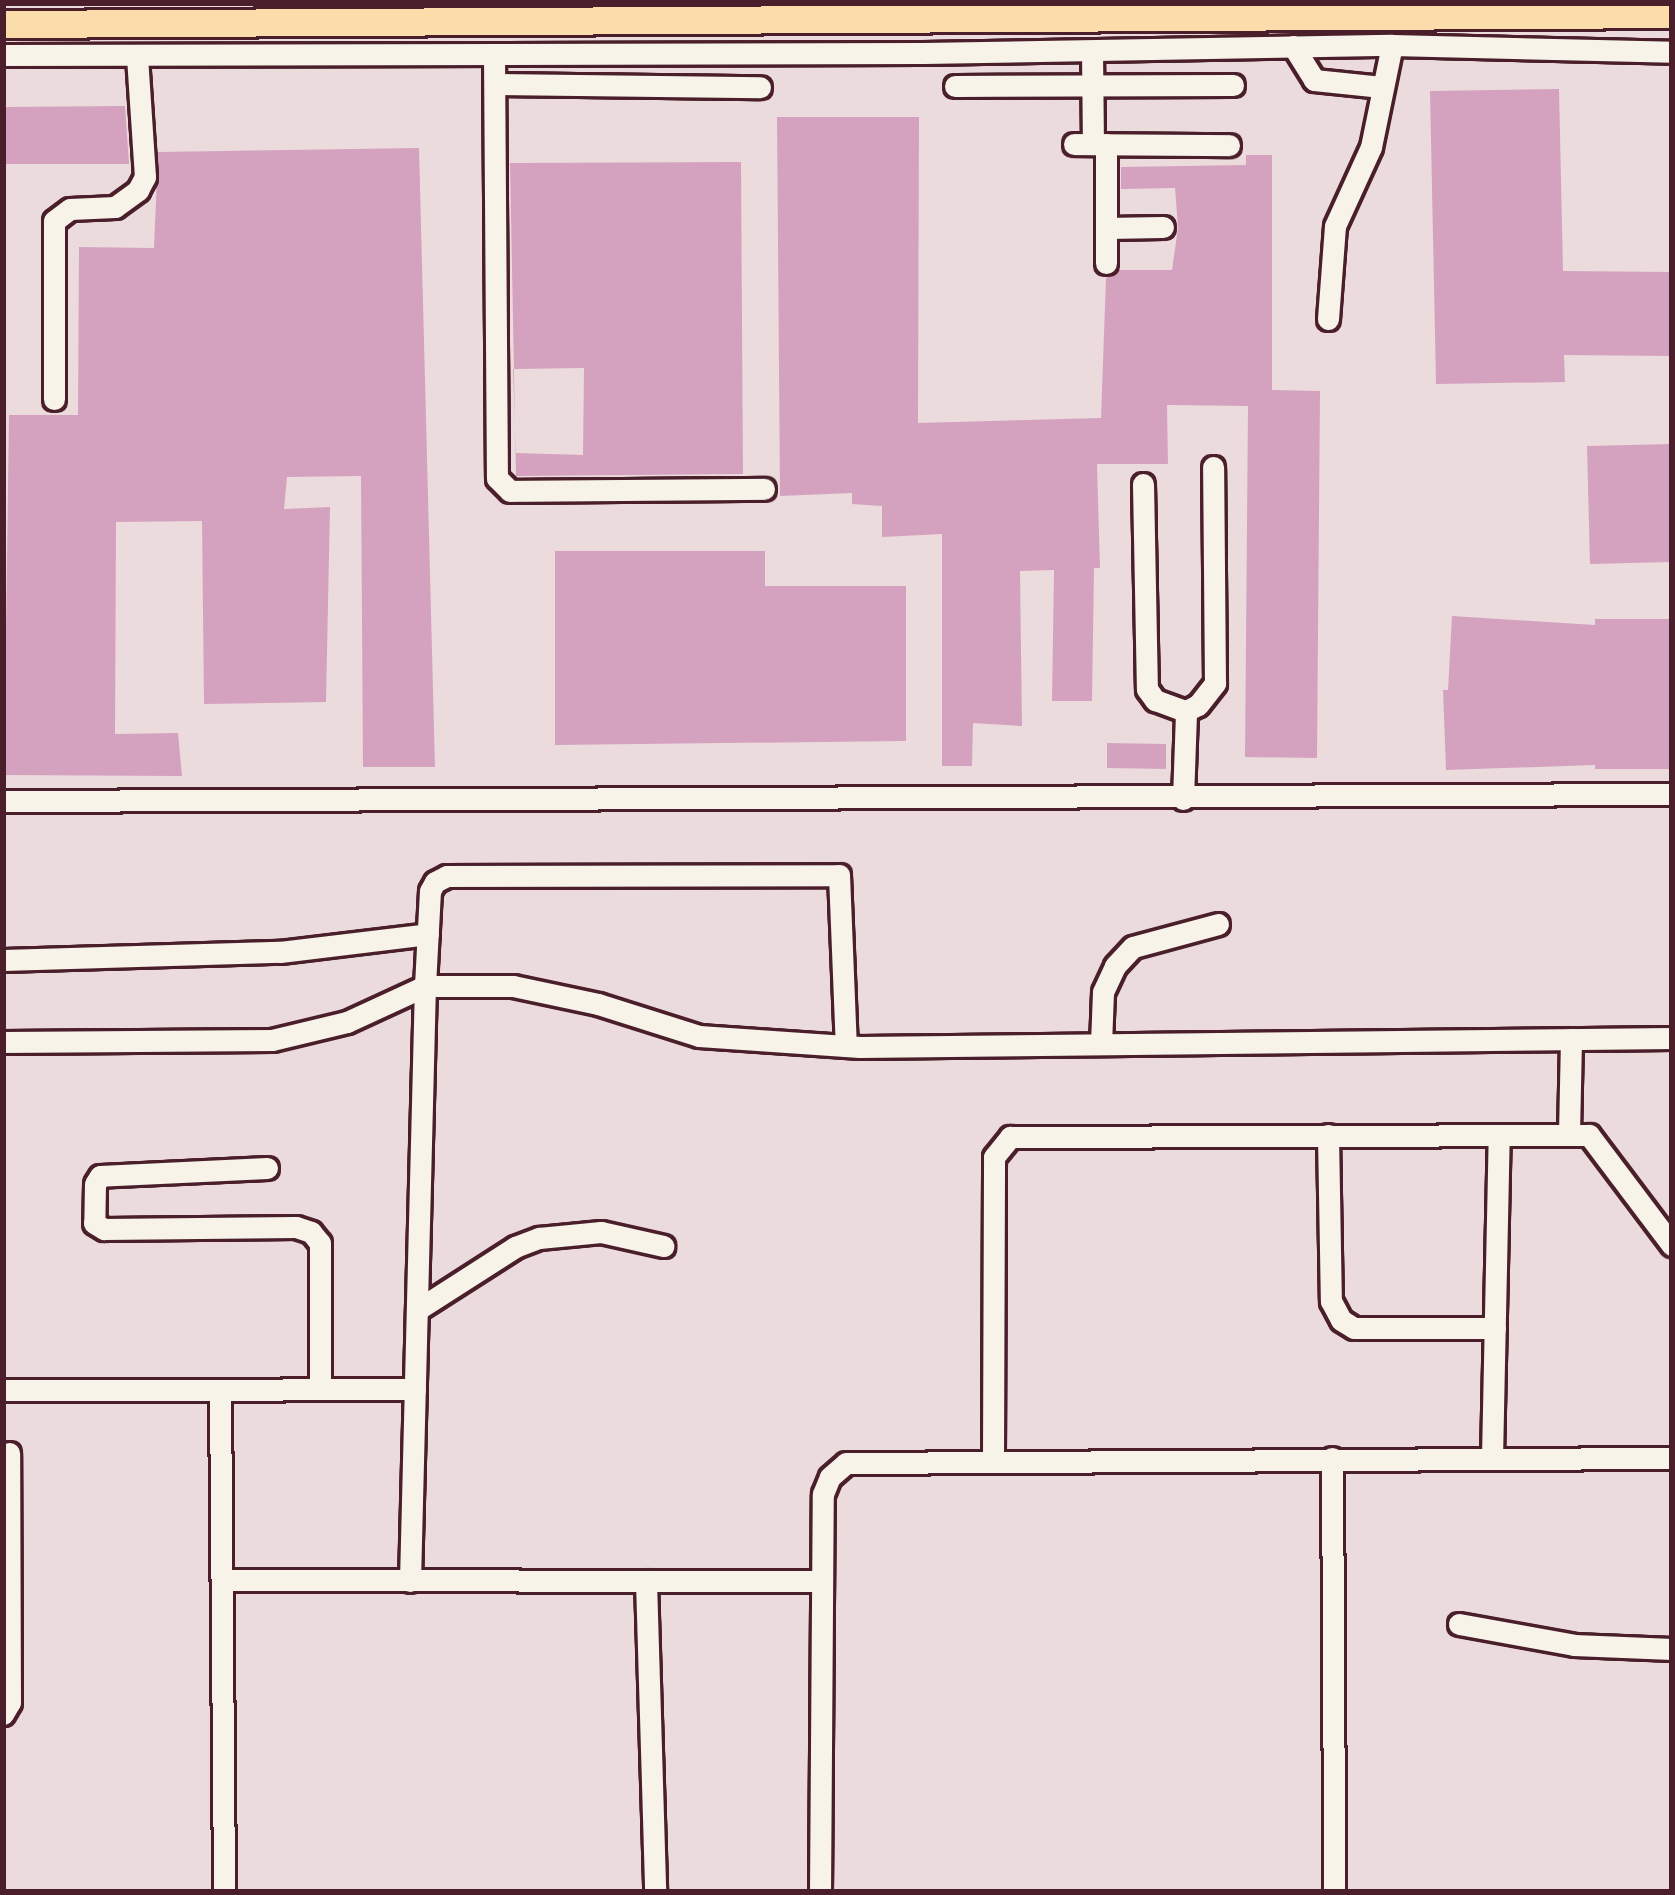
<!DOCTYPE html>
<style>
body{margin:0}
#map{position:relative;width:1675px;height:1895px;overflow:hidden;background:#f7f3e8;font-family:Pangolin,sans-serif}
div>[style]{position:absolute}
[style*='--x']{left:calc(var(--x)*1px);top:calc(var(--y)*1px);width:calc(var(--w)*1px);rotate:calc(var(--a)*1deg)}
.built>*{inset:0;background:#ecdbdc}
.green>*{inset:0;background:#a7e6ae}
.building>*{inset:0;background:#d4a2bf}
.roads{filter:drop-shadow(3px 0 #4a1f2b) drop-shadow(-3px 0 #4a1f2b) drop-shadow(0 3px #4a1f2b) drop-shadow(0 -3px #4a1f2b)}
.minor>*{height:21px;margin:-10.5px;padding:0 10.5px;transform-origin:10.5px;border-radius:10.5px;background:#f7f3e8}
.major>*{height:27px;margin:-13.5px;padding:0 13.5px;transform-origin:13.5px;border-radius:13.5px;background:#fbddab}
span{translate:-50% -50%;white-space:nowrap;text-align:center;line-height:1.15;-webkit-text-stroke:10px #f7f3e8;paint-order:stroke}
.frame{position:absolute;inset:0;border:6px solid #4a1f2b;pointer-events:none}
</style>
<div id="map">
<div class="built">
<i style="clip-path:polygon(3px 3px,1672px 3px,1672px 1892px,3px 1892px)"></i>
</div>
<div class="green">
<i style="clip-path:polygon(3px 3px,636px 3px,3px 6px)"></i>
</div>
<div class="building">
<i style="clip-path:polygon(1559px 89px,1563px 271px,1672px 272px,1672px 356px,1564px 355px,1565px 382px,1436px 384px,1430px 91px)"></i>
<i style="clip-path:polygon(125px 106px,129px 164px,3px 164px,3px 107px)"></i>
<i style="clip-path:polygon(777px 117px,919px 117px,918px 423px,1101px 418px,1106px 278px,1119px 270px,1172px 270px,1178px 228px,1175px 188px,1121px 189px,1121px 167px,1246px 165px,1246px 155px,1272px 155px,1272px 390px,1320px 391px,1317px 758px,1245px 757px,1248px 406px,1167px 405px,1168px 464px,1097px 464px,1100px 568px,1094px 568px,1092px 701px,1052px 701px,1054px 570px,1020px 571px,1022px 726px,973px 723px,972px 766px,942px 766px,942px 534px,882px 537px,882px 506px,852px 504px,852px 493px,780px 496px)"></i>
<i style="clip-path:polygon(419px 148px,435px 767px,363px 767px,361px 476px,287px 477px,284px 509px,330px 507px,326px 702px,204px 704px,202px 521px,116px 522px,115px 734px,178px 733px,182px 776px,4px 775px,9px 415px,78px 415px,79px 247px,154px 248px,158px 152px)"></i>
<i style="clip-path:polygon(evenodd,741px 162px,743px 474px,516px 476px,510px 163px,741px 162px,584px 368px,583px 455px,516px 453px,513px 369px,584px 368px)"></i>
<i style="clip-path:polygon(1672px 444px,1672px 562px,1590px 564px,1587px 446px)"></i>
<i style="clip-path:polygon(555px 551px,765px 551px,765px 586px,906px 586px,906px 741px,555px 745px)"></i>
<i style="clip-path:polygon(1452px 616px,1595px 625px,1595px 619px,1672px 619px,1672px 769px,1595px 769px,1595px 765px,1446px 770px,1443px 690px,1448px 690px)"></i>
<i style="clip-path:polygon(1107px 743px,1166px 744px,1166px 769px,1107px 768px)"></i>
</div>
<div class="roads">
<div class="minor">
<i style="--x:1293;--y:46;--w:40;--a:58"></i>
<i style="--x:1314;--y:80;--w:68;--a:5.9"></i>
<i style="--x:1092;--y:51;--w:93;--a:89.4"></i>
<i style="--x:3;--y:55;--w:920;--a:-0.12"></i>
<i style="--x:923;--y:53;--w:469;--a:-1"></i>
<i style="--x:1392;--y:45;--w:280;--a:1.4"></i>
<i style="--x:494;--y:55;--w:423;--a:89.6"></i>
<i style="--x:497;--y:478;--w:18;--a:45"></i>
<i style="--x:510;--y:491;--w:254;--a:-0.5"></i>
<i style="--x:496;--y:84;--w:264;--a:0.7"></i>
<i style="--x:955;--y:86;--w:278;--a:-0.2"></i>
<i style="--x:1074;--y:144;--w:155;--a:0.4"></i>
<i style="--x:1106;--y:144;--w:119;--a:90"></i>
<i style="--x:1106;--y:228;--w:57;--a:-1"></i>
<i style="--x:1328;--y:319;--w:93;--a:-85.7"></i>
<i style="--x:1335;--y:226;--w:87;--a:-65.5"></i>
<i style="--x:1371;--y:147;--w:104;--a:-78.4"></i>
<i style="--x:54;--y:399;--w:178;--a:-90"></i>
<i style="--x:54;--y:221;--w:20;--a:-37"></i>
<i style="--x:70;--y:209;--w:45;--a:-2.5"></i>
<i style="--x:115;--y:207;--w:29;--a:-36"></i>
<i style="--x:138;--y:190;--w:15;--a:-62"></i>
<i style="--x:145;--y:177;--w:122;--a:-93.8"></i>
<i style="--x:1143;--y:484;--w:205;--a:88.9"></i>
<i style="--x:1147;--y:689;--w:14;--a:54"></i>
<i style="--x:1155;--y:700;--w:33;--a:20"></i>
<i style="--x:1183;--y:799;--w:88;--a:-88"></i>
<i style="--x:1186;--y:711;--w:13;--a:-27"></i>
<i style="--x:1198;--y:705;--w:28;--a:-52"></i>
<i style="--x:1215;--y:683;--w:216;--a:-90.5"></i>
<i style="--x:3;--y:801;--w:1669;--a:-0.24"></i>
<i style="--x:3;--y:960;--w:277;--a:-1.7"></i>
<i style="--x:280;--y:952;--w:149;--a:-6.9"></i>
<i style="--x:3;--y:1042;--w:269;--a:-0.4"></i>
<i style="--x:272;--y:1040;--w:77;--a:-13.5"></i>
<i style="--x:347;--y:1022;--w:86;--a:-24.8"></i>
<i style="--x:425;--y:986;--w:88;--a:0"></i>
<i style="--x:513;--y:986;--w:87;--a:12"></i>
<i style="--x:598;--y:1004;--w:106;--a:17.6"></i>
<i style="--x:699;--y:1036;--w:161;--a:3.9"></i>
<i style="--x:860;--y:1047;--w:812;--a:-0.64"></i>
<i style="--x:1101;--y:1044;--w:52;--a:-87.8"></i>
<i style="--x:1103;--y:992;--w:29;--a:-65"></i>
<i style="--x:1115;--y:966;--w:26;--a:-47"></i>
<i style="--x:1133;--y:947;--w:88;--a:-15.1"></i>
<i style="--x:1569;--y:1134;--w:95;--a:-88.8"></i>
<i style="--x:1328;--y:1135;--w:166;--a:89"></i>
<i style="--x:1331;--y:1301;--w:21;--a:62"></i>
<i style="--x:1341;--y:1320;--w:15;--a:32"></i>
<i style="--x:1354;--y:1328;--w:141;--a:0"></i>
<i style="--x:267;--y:1168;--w:167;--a:177.3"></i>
<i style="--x:100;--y:1176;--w:9;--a:122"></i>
<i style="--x:95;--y:1184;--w:39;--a:91"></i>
<i style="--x:94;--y:1223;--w:12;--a:31"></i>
<i style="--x:104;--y:1229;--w:192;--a:-0.6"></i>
<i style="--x:296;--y:1227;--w:16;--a:18"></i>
<i style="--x:311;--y:1232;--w:14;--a:51"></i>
<i style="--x:320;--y:1243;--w:146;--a:90"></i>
<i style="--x:417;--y:1310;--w:117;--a:-32.7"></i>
<i style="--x:515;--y:1247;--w:26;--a:-21"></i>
<i style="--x:539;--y:1238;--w:62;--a:-5.5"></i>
<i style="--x:601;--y:1232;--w:64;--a:12.7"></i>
<i style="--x:3;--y:1390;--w:412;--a:-0.1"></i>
<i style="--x:220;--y:1390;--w:502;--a:89.54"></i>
<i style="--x:993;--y:1458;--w:301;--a:-89.8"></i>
<i style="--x:994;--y:1157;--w:26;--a:-51"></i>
<i style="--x:1010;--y:1137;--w:579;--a:-0.2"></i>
<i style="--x:1589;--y:1135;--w:138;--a:53"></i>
<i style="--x:1332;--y:1458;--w:434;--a:89.7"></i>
<i style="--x:1492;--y:1458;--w:322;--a:-88.8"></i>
<i style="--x:224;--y:1580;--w:598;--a:0.1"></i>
<i style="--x:410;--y:1581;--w:595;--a:-88.56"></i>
<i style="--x:425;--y:986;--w:95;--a:-87"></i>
<i style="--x:430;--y:891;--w:10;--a:-61"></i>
<i style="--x:435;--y:882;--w:13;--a:-27"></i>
<i style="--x:447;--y:876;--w:392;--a:-0.1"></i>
<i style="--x:839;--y:875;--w:171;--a:87.7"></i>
<i style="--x:646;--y:1581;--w:311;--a:88.3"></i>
<i style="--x:1459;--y:1624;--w:117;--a:10.3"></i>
<i style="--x:1574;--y:1645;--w:98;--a:2.3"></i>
<i style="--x:3;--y:1714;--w:14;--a:-60"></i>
<i style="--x:10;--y:1702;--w:249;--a:-90.2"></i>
<i style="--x:820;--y:1892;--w:398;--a:-89.6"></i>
<i style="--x:823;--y:1494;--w:18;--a:-68"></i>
<i style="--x:830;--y:1477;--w:21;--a:-41"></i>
<i style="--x:846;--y:1463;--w:826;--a:-0.35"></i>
</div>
<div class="major">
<i style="--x:3;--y:24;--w:1669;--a:-0.34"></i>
</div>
</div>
<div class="frame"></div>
</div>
